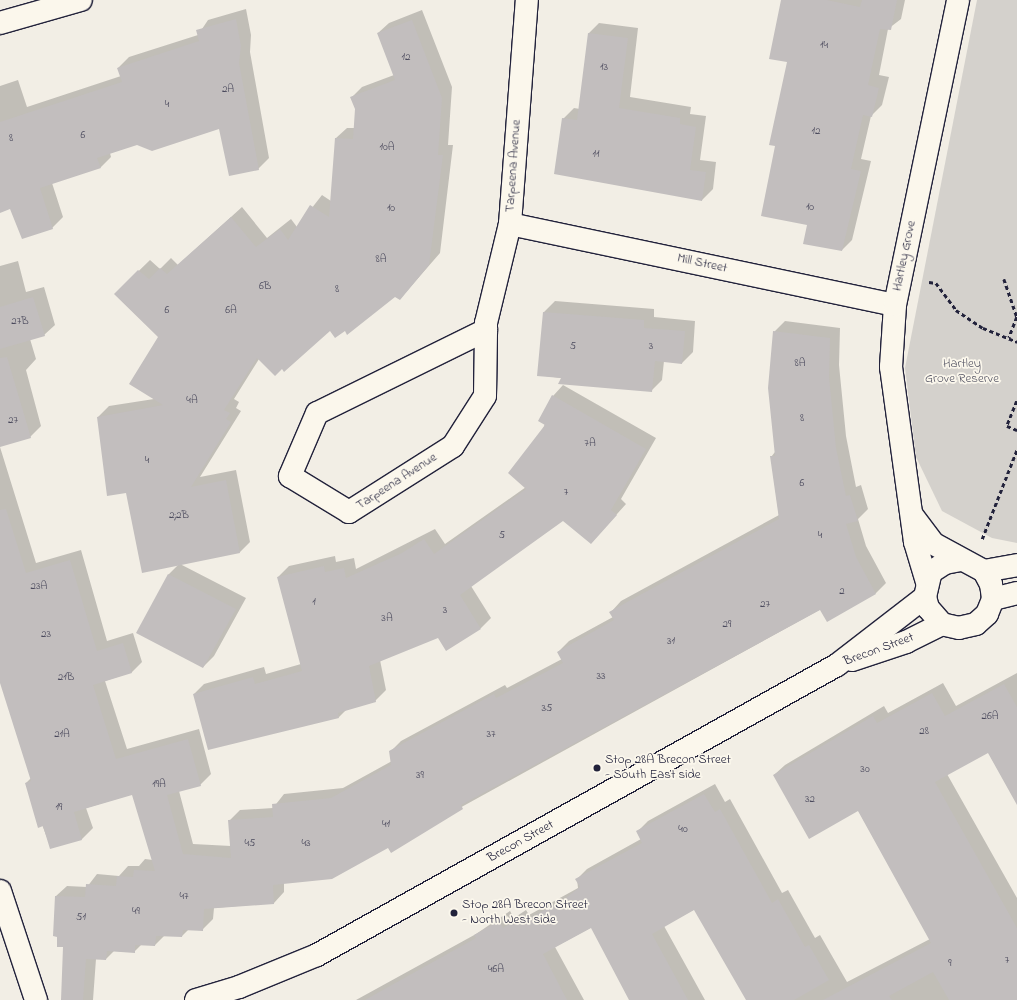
<!DOCTYPE html>
<style>
body{margin:0}
#map{position:relative;width:1017px;height:1000px;overflow:hidden;background:#f2eee5;font-family:"Indie Flower",sans-serif}
div>[style]{position:absolute}
[style*='--x']{left:calc(var(--x)*1px);top:calc(var(--y)*1px);width:calc(var(--w)*1px);rotate:calc(var(--a)*1deg)}
.green>*{inset:0;background:#d4d1cc}
.shadow>*{inset:0;background:#0003}
.building>*{inset:0;background:#c2bebe}
.path>*{height:2.5px;margin-top:-1.25px;transform-origin:0;background:repeating-linear-gradient(90deg,#22223b 0 4px,transparent 0 7px)}
.roads{filter:drop-shadow(1px 0 #22223b) drop-shadow(-1px 0 #22223b) drop-shadow(0 1px #22223b) drop-shadow(0 -1px #22223b)}
.street>*{height:22px;margin:-11px;padding:0 11px;transform-origin:11px;border-radius:11px;background:#fbf7ec}
.dots>*{width:11px;height:11px;translate:-50% -50%;box-sizing:border-box;border:2px solid #fbf7ec;border-radius:50%}
span{translate:-50% -50%;white-space:nowrap;text-align:center;line-height:1.15;-webkit-text-stroke:3.5px #fbf7ec;paint-order:stroke}
.number-label{font-size:11px;color:#4a495c}
.number-label span{-webkit-text-stroke-width:0}
.street-label{font-size:13px;color:#22223b}
.park-label{font-size:13px;color:#575766}
.poi-label{font-size:13px;color:#22223b}
.left{translate:0 -50%;text-align:left}
</style>
<div id="map">
<div class="green">
<i style="clip-path:polygon(977px 0,1017px 0,1017px 543px,992px 538px,942px 511px,916px 457px,905px 368px)"></i>
</div>
<div class="shadow">
<i style="clip-path:polygon(782px 0,905px 0,901px 19px,888px 29px,879px 75px,889px 77px,882px 105px,871px 116px,861px 159px,871px 161px,852px 240px,842px 250px,776px 145px,788px 62px)"></i>
<i style="clip-path:polygon(246px 9px,251px 35px,250px 52px,269px 158px,258px 169px,220px 128px,137px 144px,110px 153px,111px 157px,101px 167px,52px 183px,63px 217px,52px 228px,11px 208px,0 212px,0 86px,18px 80px,27px 107px,121px 76px,118px 68px,129px 57px,198px 35px,208px 20px)"></i>
<i style="clip-path:polygon(422px 10px,452px 87px,448px 145px,453px 145px,440px 253px,400px 299px,395px 296px,345px 330px,330px 330px,282px 368px,259px 359px,234px 399px,239px 402px,236px 408px,241px 411px,200px 477px,236px 470px,250px 542px,240px 552px,180px 564px,246px 598px,214px 656px,203px 667px,138px 632px,169px 574px,179px 564px,127px 492px,98px 417px,109px 406px,154px 399px,159px 337px,115px 294px,150px 260px,160px 269px,171px 258px,178px 265px,242px 207px,267px 238px,291px 219px,297px 227px,322px 195px,331px 201px,336px 138px,347px 128px,355px 128px,356px 109px,352px 97px,362px 87px,394px 75px,378px 33px,389px 23px)"></i>
<i style="clip-path:polygon(599px 23px,638px 28px,630px 97px,691px 107px,690px 114px,706px 116px,700px 160px,716px 162px,713px 189px,702px 200px,563px 119px,574px 108px,580px 109px,589px 33px)"></i>
<i style="clip-path:polygon(18px 261px,26px 292px,44px 287px,55px 325px,44px 335px,30px 339px,36px 359px,26px 370px,41px 426px,30px 437px,0 446px,0 266px)"></i>
<i style="clip-path:polygon(555px 301px,654px 309px,654px 317px,695px 321px,693px 352px,682px 363px,664px 361px,662px 380px,652px 390px,538px 375px,544px 312px)"></i>
<i style="clip-path:polygon(785px 321px,840px 328px,839px 365px,846px 436px,856px 487px,861px 485px,868px 509px,858px 519px,866px 546px,886px 583px,876px 593px,827px 620px,821px 609px,389px 847px,284px 883px,284px 892px,274px 903px,214px 908px,213px 919px,202px 930px,189px 929px,182px 936px,164px 936px,155px 945px,142px 944px,134px 952px,114px 951px,106px 959px,96px 959px,93px 1000px,62px 1000px,64px 946px,56px 896px,67px 886px,87px 887px,97px 874px,119px 876px,128px 866px,139px 866px,145px 859px,153px 860px,133px 794px,86px 808px,93px 828px,82px 839px,51px 848px,26px 783px,31px 778px,0 669px,0 447px,36px 563px,81px 550px,107px 641px,133px 633px,142px 662px,132px 672px,105px 681px,127px 749px,199px 729px,211px 774px,200px 785px,179px 791px,193px 844px,231px 846px,229px 821px,240px 810px,273px 808px,284px 794px,343px 788px,392px 761px,390px 752px,401px 741px,505px 685px,507px 688px,562px 659px,558px 652px,569px 641px,613px 617px,611px 612px,621px 601px,779px 515px,771px 457px,775px 452px,774px 332px)"></i>
<i style="clip-path:polygon(563px 385px,656px 438px,621px 499px,626px 504px,591px 543px,564px 519px,471px 586px,491px 618px,481px 628px,438px 637px,380px 660px,386px 690px,375px 701px,346px 710px,339px 717px,194px 694px,204px 684px,264px 667px,266px 674px,301px 664px,278px 577px,289px 566px,335px 556px,336px 562px,354px 558px,356px 569px,435px 529px,445px 544px,526px 487px,553px 396px)"></i>
<i style="clip-path:polygon(1017px 673px,1017px 803px,988px 752px,947px 774px,1017px 898px,1017px 1000px,747px 1000px,695px 909px,664px 926px,705px 1000px,632px 1000px,592px 927px,555px 947px,584px 1000px,356px 1000px,476px 934px,510px 911px,514px 918px,526px 910px,529px 915px,578px 888px,577px 879px,587px 869px,641px 839px,637px 832px,648px 821px,715px 784px,725px 802px,730px 799px,782px 893px,788px 890px,815px 938px,820px 935px,847px 982px,930px 939px,858px 810px,774px 775px,785px 765px,884px 706px,888px 713px,943px 683px,956px 706px)"></i>
</div>
<div class="building">
<i style="clip-path:polygon(781px 0,827px 0,860px 7px,862px 0,897px 0,891px 30px,880px 29px,868px 85px,879px 88px,872px 117px,863px 115px,851px 169px,861px 171px,842px 251px,803px 244px,807px 225px,761px 216px,775px 146px,769px 145px,787px 62px,769px 59px)"></i>
<i style="clip-path:polygon(236px 19px,241px 46px,239px 63px,259px 170px,229px 176px,219px 129px,152px 151px,137px 145px,97px 158px,101px 168px,40px 188px,53px 229px,22px 239px,10px 209px,0 213px,0 122px,122px 82px,117px 68px,199px 41px,196px 30px)"></i>
<i style="clip-path:polygon(412px 20px,442px 98px,438px 155px,443px 155px,429px 265px,400px 300px,395px 297px,347px 335px,345px 331px,335px 338px,330px 331px,284px 372px,282px 369px,275px 376px,257px 358px,224px 410px,230px 413px,226px 419px,231px 422px,191px 487px,226px 480px,240px 553px,142px 573px,126px 493px,107px 496px,97px 417px,163px 405px,129px 384px,158px 337px,114px 294px,138px 270px,149px 279px,160px 268px,167px 274px,231px 217px,256px 247px,280px 229px,288px 240px,310px 205px,329px 217px,335px 138px,353px 139px,355px 109px,350px 97px,395px 80px,377px 33px)"></i>
<i style="clip-path:polygon(588px 33px,628px 38px,619px 108px,680px 118px,680px 124px,696px 127px,690px 170px,706px 172px,702px 201px,554px 174px,562px 118px,577px 120px)"></i>
<i style="clip-path:polygon(33px 297px,45px 336px,0 349px,0 307px)"></i>
<i style="clip-path:polygon(543px 312px,644px 320px,644px 328px,685px 331px,682px 364px,655px 361px,652px 392px,558px 384px,561px 378px,537px 376px)"></i>
<i style="clip-path:polygon(773px 331px,830px 338px,829px 377px,836px 448px,846px 496px,850px 495px,858px 521px,846px 524px,856px 557px,876px 594px,827px 622px,820px 610px,461px 805px,463px 809px,391px 853px,388px 848px,332px 879px,273px 885px,274px 904px,204px 909px,203px 931px,183px 930px,182px 937px,156px 936px,155px 946px,135px 945px,135px 953px,107px 951px,106px 960px,86px 959px,83px 1000px,61px 1000px,63px 947px,57px 947px,57px 937px,53px 936px,55px 896px,85px 897px,86px 884px,116px 886px,117px 876px,133px 877px,134px 870px,155px 871px,132px 795px,74px 812px,82px 840px,50px 849px,43px 826px,38px 828px,25px 783px,31px 781px,0 683px,0 510px,6px 509px,26px 573px,70px 560px,97px 651px,123px 643px,132px 673px,93px 685px,116px 759px,188px 739px,201px 786px,167px 795px,183px 854px,231px 858px,228px 820px,273px 817px,272px 804px,331px 798px,391px 765px,389px 751px,494px 694px,496px 698px,563px 663px,557px 652px,614px 620px,609px 612px,779px 519px,770px 456px,775px 456px,768px 388px)"></i>
<i style="clip-path:polygon(7px 357px,31px 438px,0 447px,0 358px)"></i>
<i style="clip-path:polygon(552px 395px,646px 449px,611px 510px,617px 515px,591px 544px,563px 521px,460px 595px,481px 629px,446px 651px,438px 638px,369px 666px,376px 702px,338px 713px,339px 718px,208px 750px,193px 694px,253px 677px,255px 684px,302px 671px,277px 577px,324px 566px,325px 572px,344px 568px,346px 578px,402px 553px,424px 539px,434px 554px,526px 489px,508px 473px,545px 425px,538px 421px)"></i>
<i style="clip-path:polygon(168px 574px,236px 609px,203px 668px,136px 633px)"></i>
<i style="clip-path:polygon(1004px 684px,1017px 707px,1017px 805px,988px 753px,935px 782px,1017px 928px,1017px 1000px,949px 1000px,933px 972px,889px 996px,892px 1000px,823px 1000px,931px 943px,858px 811px,809px 839px,773px 775px,873px 716px,877px 723px,932px 693px,945px 716px)"></i>
<i style="clip-path:polygon(704px 794px,715px 812px,720px 809px,772px 903px,778px 899px,805px 947px,809px 945px,829px 980px,794px 1000px,746px 1000px,694px 910px,652px 934px,688px 1000px,629px 1000px,591px 928px,543px 954px,567px 1000px,365px 1000px,476px 938px,474px 935px,499px 921px,503px 928px,516px 920px,518px 925px,566px 898px,580px 887px,575px 879px,642px 843px,636px 831px)"></i>
</div>
<div class="path">
<i style="--x:1004;--y:279;--w:40;--a:71.1"></i>
<i style="--x:1017;--y:317;--w:22;--a:111"></i>
<i style="--x:929;--y:282;--w:7;--a:8"></i>
<i style="--x:936;--y:283;--w:34;--a:53"></i>
<i style="--x:956;--y:310;--w:32;--a:34"></i>
<i style="--x:983;--y:328;--w:37;--a:22"></i>
<i style="--x:1017;--y:401;--w:27;--a:112"></i>
<i style="--x:1007;--y:426;--w:11;--a:22"></i>
<i style="--x:982;--y:539;--w:97;--a:-68.7"></i>
</div>
<div class="roads">
<div class="street">
<i style="--x:0;--y:23;--w:84;--a:-15.9"></i>
<i style="--x:510;--y:224;--w:393;--a:11.9"></i>
<i style="--x:486;--y:330;--w:188;--a:153.8"></i>
<i style="--x:317;--y:413;--w:69;--a:113.2"></i>
<i style="--x:290;--y:476;--w:69;--a:31.4"></i>
<i style="--x:349;--y:512;--w:123;--a:-32.4"></i>
<i style="--x:453;--y:446;--w:59;--a:-57.4"></i>
<i style="--x:485;--y:396;--w:66;--a:-89.1"></i>
<i style="--x:486;--y:330;--w:7;--a:-90"></i>
<i style="--x:486;--y:323;--w:102;--a:-76.4"></i>
<i style="--x:510;--y:224;--w:225;--a:-85.7"></i>
<i style="--x:912;--y:515;--w:36;--a:53"></i>
<i style="--x:934;--y:544;--w:57;--a:28.4"></i>
<i style="--x:984;--y:571;--w:15;--a:62"></i>
<i style="--x:991;--y:584;--w:15;--a:82"></i>
<i style="--x:993;--y:599;--w:16;--a:112"></i>
<i style="--x:987;--y:614;--w:15;--a:138"></i>
<i style="--x:976;--y:624;--w:17;--a:167"></i>
<i style="--x:959;--y:628;--w:17;--a:-167"></i>
<i style="--x:942;--y:624;--w:21;--a:-131"></i>
<i style="--x:928;--y:608;--w:11;--a:-105"></i>
<i style="--x:925;--y:597;--w:26;--a:-77"></i>
<i style="--x:931;--y:572;--w:17;--a:-33"></i>
<i style="--x:945;--y:563;--w:16;--a:-11"></i>
<i style="--x:984;--y:571;--w:34;--a:-10"></i>
<i style="--x:927;--y:582;--w:42;--a:-106.7"></i>
<i style="--x:915;--y:542;--w:177;--a:-97.8"></i>
<i style="--x:891;--y:367;--w:62;--a:-86.3"></i>
<i style="--x:895;--y:305;--w:311;--a:-78.3"></i>
<i style="--x:993;--y:599;--w:25;--a:-14"></i>
<i style="--x:852;--y:660;--w:57;--a:-18.4"></i>
<i style="--x:906;--y:642;--w:40;--a:-26.6"></i>
<i style="--x:0;--y:891;--w:115;--a:71.7"></i>
<i style="--x:196;--y:1000;--w:45;--a:-16.8"></i>
<i style="--x:239;--y:987;--w:84;--a:-22.3"></i>
<i style="--x:317;--y:955;--w:595;--a:-29.15"></i>
<i style="--x:837;--y:665;--w:111;--a:-37.7"></i>
</div>
</div>
<div class="dots">
<i style="left:597px;top:768px;background:#22223b"></i>
<i style="left:454px;top:913px;background:#22223b"></i>
</div>
<div class="number-label">
<span style="left:824px;top:45px">14</span>
<span style="left:406px;top:57px">12</span>
<span style="left:604px;top:67px">13</span>
<span style="left:228px;top:89px">2A</span>
<span style="left:167px;top:104px">4</span>
<span style="left:816px;top:131px">12</span>
<span style="left:83px;top:135px">6</span>
<span style="left:11px;top:138px">8</span>
<span style="left:387px;top:147px">10A</span>
<span style="left:596px;top:154px">11</span>
<span style="left:810px;top:207px">10</span>
<span style="left:391px;top:208px">10</span>
<span style="left:381px;top:259px">8A</span>
<span style="left:265px;top:286px">6B</span>
<span style="left:337px;top:289px">8</span>
<span style="left:167px;top:310px">6</span>
<span style="left:231px;top:310px">6A</span>
<span style="left:20px;top:321px">27B</span>
<span style="left:573px;top:346px">5</span>
<span style="left:651px;top:346px">3</span>
<span style="left:800px;top:363px">8A</span>
<span style="left:192px;top:400px">4A</span>
<span style="left:802px;top:418px">8</span>
<span style="left:13px;top:420px">27</span>
<span style="left:590px;top:443px">7A</span>
<span style="left:147px;top:460px">4</span>
<span style="left:802px;top:483px">6</span>
<span style="left:566px;top:492px">7</span>
<span style="left:179px;top:515px">2;2B</span>
<span style="left:502px;top:535px">5</span>
<span style="left:820px;top:535px">4</span>
<span style="left:39px;top:586px">23A</span>
<span style="left:842px;top:591px">2</span>
<span style="left:314px;top:602px">1</span>
<span style="left:765px;top:604px">27</span>
<span style="left:445px;top:610px">3</span>
<span style="left:387px;top:618px">3A</span>
<span style="left:727px;top:624px">29</span>
<span style="left:46px;top:634px">23</span>
<span style="left:671px;top:641px">31</span>
<span style="left:601px;top:676px">33</span>
<span style="left:66px;top:677px">21B</span>
<span style="left:547px;top:708px">35</span>
<span style="left:990px;top:716px">26A</span>
<span style="left:924px;top:731px">28</span>
<span style="left:62px;top:734px">21A</span>
<span style="left:491px;top:734px">37</span>
<span style="left:865px;top:769px">30</span>
<span style="left:420px;top:775px">39</span>
<span style="left:159px;top:784px">19A</span>
<span style="left:810px;top:799px">32</span>
<span style="left:59px;top:807px">19</span>
<span style="left:386px;top:824px">41</span>
<span style="left:683px;top:829px">40</span>
<span style="left:250px;top:843px">45</span>
<span style="left:306px;top:843px">43</span>
<span style="left:184px;top:896px">47</span>
<span style="left:136px;top:911px">49</span>
<span style="left:81px;top:917px">51</span>
<span style="left:1007px;top:960px">7</span>
<span style="left:950px;top:963px">9</span>
<span style="left:496px;top:969px">46A</span>
</div>
<div class="street-label">
<span style="left:514px;top:166px;rotate:-86deg">Tarpeena Avenue</span>
<span style="left:905px;top:256px;rotate:-78deg">Hartley Grove</span>
<span style="left:702px;top:264px;rotate:12deg">Mill Street</span>
<span style="left:397px;top:482px;rotate:-33deg">Tarpeena Avenue</span>
<span style="left:879px;top:650px;rotate:-20deg">Brecon Street</span>
<span style="left:521px;top:842px;rotate:-29deg">Brecon Street</span>
</div>
<div class="park-label">
<span style="left:962px;top:372px">Hartley<br>Grove Reserve</span>
</div>
<div class="poi-label">
<span class="left" style="left:605px;top:768px">Stop 28A Brecon Street<br>- South East side</span>
<span class="left" style="left:462px;top:913px">Stop 28A Brecon Street<br>- North West side</span>
</div>
</div>
